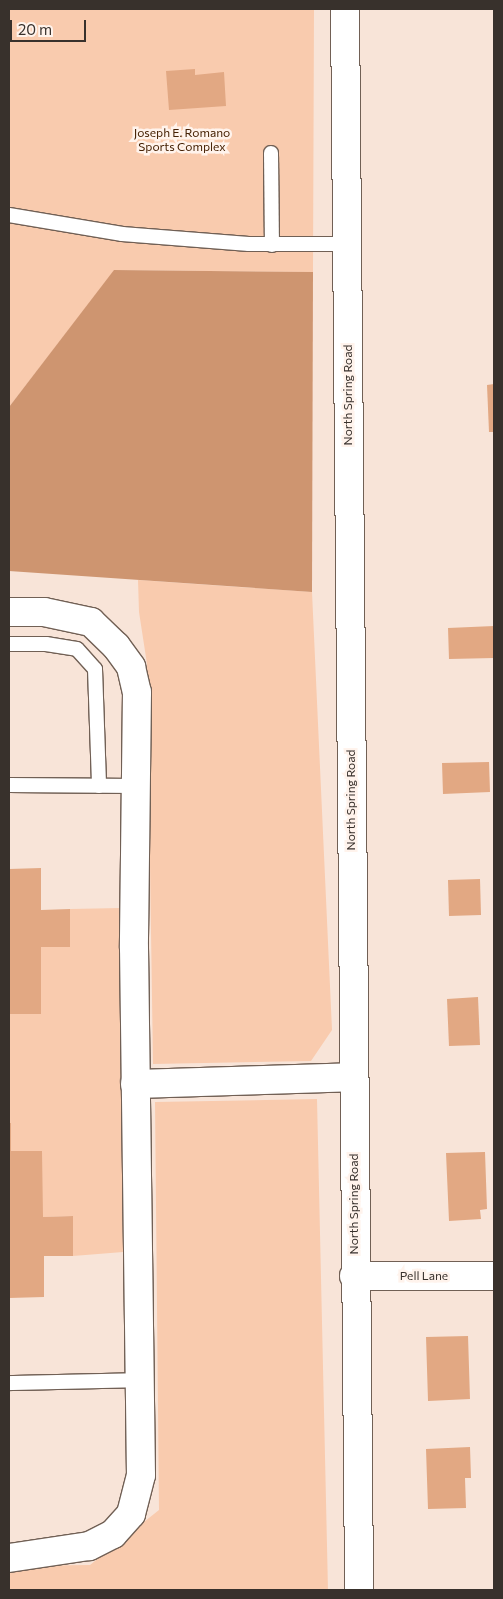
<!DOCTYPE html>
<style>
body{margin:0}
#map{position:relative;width:503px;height:1599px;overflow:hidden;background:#f8e4d8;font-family:Commissioner,sans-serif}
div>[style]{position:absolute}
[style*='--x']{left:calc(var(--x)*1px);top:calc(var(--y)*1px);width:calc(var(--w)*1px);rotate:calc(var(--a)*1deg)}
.green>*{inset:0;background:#f9cbae}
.forest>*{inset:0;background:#ce9570}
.building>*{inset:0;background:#e2a883}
.roads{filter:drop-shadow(1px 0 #716055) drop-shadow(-1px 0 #716055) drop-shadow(0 1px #716055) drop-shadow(0 -1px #716055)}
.lane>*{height:14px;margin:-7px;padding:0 7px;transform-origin:7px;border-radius:7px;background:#fff}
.street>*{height:28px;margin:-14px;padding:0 14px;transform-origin:14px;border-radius:14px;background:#fff}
span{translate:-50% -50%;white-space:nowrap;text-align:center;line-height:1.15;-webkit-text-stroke:5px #fff3ec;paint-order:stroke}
.park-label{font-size:12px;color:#452003}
.street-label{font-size:12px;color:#38312c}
.frame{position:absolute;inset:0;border:10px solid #38312c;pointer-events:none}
.scale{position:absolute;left:10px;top:20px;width:76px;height:22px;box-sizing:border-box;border:2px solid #38312c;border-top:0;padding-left:6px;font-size:15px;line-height:18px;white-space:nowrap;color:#38312c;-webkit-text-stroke:4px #fff3ec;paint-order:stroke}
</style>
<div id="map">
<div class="green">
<i style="clip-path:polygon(9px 9px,314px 9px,313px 272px,115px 270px,9px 407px)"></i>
<i style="clip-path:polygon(138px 580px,312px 592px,332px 1030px,311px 1061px,153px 1064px,147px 664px,139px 612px)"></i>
<i style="clip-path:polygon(121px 908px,123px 1252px,73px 1256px,73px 1216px,43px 1217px,11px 1151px,11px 1123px,9px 1123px,9px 1014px,41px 1014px,41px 947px,70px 947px,70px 909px)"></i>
<i style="clip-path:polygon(317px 1099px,328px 1590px,9px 1590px,9px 1566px,90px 1565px,159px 1510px,155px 1102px)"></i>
</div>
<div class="forest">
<i style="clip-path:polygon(114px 270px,313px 272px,312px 592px,9px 571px,9px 407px)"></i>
</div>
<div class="building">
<i style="clip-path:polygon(195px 69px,195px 75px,224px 72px,226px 106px,169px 110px,166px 71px)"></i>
<i style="clip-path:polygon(494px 384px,494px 432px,489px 432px,487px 385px)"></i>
<i style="clip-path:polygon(494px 626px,494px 658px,449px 659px,448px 628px)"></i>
<i style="clip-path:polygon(489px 762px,490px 792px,443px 794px,442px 763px)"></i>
<i style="clip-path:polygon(41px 868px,41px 910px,70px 909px,70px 947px,41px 947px,41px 1014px,9px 1014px,9px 869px)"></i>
<i style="clip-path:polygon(480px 879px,481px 915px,449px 916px,448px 880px)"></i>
<i style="clip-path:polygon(478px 997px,480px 1045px,449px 1046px,447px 999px)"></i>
<i style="clip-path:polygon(9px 1123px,11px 1123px,11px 1151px,42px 1151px,43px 1217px,73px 1216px,73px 1256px,44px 1256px,44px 1297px,9px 1298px)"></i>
<i style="clip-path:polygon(485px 1152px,487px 1209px,480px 1210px,481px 1219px,449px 1221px,446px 1153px)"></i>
<i style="clip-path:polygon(468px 1336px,470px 1399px,428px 1401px,426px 1337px)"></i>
<i style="clip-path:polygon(470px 1447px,471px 1478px,465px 1478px,466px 1508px,428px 1509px,426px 1449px)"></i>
</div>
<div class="roads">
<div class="lane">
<i style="--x:271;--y:153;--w:92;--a:89.4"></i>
<i style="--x:9;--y:215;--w:115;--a:9.5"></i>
<i style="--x:122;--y:234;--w:127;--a:4.5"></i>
<i style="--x:249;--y:244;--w:98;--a:0"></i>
<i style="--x:9;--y:644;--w:37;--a:0"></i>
<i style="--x:46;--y:644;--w:31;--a:9"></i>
<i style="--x:77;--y:649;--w:27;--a:48"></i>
<i style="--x:95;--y:669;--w:117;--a:88"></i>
<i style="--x:9;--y:785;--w:127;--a:0.5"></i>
<i style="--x:9;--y:1383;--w:130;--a:-1.3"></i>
</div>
<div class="street">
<i style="--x:345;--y:9;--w:1581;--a:89.49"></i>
<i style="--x:9;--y:612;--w:35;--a:0"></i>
<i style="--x:44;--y:612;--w:48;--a:12"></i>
<i style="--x:91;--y:622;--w:35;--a:44"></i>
<i style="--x:116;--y:646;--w:26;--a:54"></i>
<i style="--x:131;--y:667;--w:26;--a:77"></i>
<i style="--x:137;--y:692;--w:256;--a:90.7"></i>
<i style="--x:134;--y:948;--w:527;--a:89.24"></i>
<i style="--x:141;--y:1475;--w:40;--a:104.4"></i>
<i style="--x:131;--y:1514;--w:27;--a:132"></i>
<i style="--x:113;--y:1534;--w:27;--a:153"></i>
<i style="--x:89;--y:1546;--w:81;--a:171.5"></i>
<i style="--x:135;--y:1084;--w:218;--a:-1.8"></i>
<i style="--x:354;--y:1276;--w:140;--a:0"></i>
</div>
</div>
<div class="park-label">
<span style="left:182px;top:140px">Joseph E. Romano<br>Sports Complex</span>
</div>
<div class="street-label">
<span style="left:348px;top:395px;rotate:-90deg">North Spring Road</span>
<span style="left:351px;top:800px;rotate:-90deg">North Spring Road</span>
<span style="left:354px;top:1204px;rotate:-90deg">North Spring Road</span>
<span style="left:424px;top:1276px">Pell Lane</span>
</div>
<div class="frame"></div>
<div class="scale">20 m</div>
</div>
